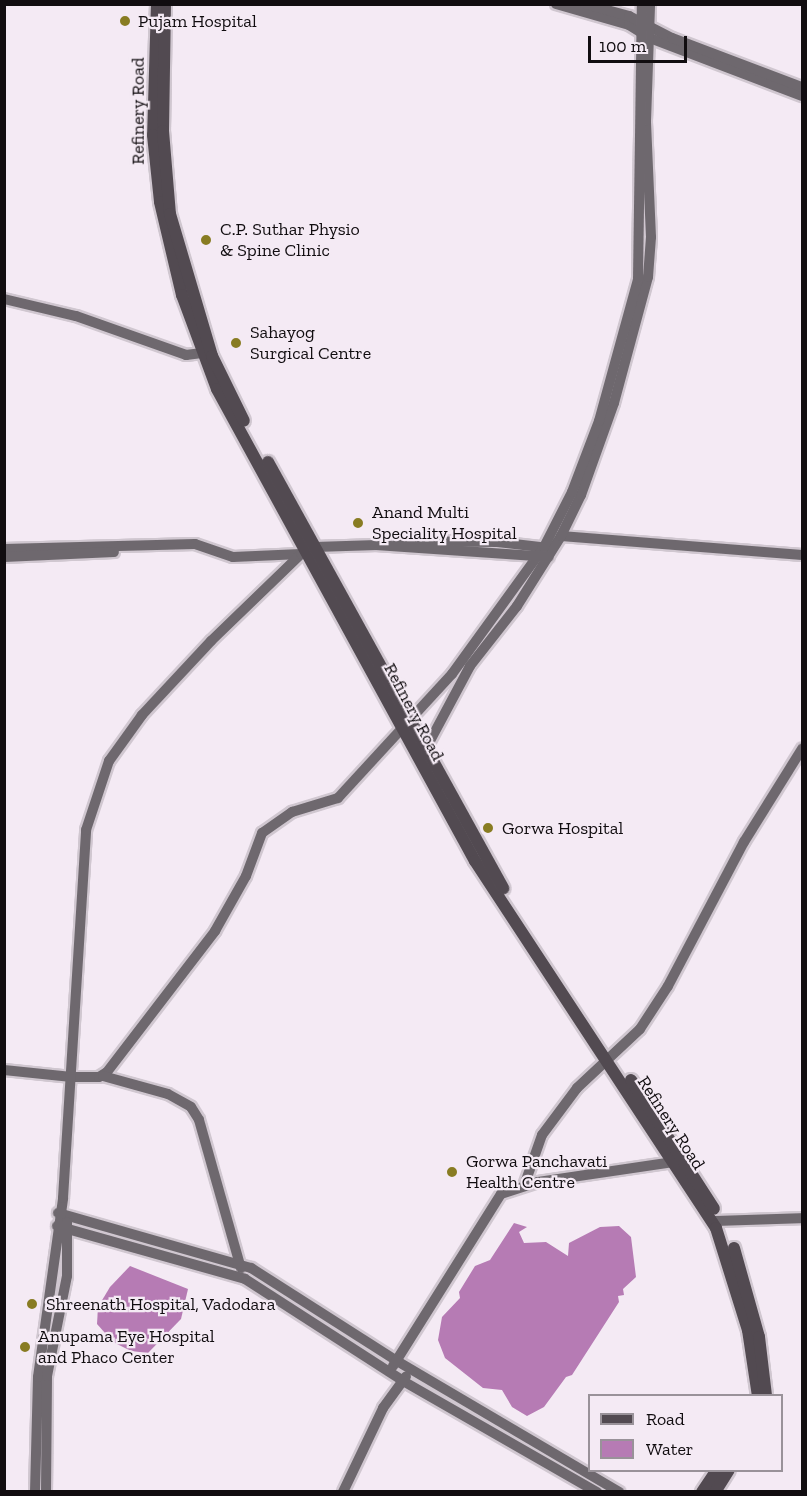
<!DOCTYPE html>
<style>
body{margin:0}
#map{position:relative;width:807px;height:1496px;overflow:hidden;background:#f4eaf4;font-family:"Zilla Slab",serif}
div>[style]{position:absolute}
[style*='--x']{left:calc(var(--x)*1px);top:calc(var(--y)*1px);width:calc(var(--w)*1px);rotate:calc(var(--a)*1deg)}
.water>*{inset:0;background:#b67bb4}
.roads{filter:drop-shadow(2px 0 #d0c7d0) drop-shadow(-2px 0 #d0c7d0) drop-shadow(0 2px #d0c7d0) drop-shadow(0 -2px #d0c7d0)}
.secondary>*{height:10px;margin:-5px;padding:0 5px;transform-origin:5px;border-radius:5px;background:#6e686e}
.primary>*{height:12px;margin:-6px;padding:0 6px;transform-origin:6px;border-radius:6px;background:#524a51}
.dots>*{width:16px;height:16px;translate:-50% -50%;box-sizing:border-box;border:3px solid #f4eaf4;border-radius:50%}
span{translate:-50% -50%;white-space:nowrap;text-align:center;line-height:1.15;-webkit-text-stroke:4.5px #f4eaf4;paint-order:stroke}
.poi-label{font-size:18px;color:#110d10}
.left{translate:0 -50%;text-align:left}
.street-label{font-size:18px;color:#110d10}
.frame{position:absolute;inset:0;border:6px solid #110d10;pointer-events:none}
.legend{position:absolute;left:588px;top:1394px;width:195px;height:78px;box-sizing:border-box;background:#f4eaf4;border:2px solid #999299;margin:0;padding:8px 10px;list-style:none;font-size:18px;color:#110d10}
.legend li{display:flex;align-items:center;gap:12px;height:30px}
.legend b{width:30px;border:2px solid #999299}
.scale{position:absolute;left:588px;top:36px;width:99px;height:27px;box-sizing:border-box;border:3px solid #110d10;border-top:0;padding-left:8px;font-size:18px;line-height:21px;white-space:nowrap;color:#110d10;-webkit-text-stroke:4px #f4eaf4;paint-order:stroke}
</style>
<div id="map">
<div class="water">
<i style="clip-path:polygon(514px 1223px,527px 1227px,519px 1232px,524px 1243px,546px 1242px,568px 1256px,569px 1243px,600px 1227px,619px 1226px,631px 1237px,636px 1277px,623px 1289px,624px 1295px,618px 1296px,619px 1302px,572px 1375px,566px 1377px,544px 1407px,527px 1416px,512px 1407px,502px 1390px,483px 1388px,445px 1358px,438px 1340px,442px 1317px,460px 1298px,459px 1292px,475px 1266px,490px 1260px)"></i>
<i style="clip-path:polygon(130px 1266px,188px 1289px,181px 1319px,148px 1353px,131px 1351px,113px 1342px,97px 1324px,98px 1307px,110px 1287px)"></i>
</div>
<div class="roads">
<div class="secondary">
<i style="--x:556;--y:4;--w:76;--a:16"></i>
<i style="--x:629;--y:25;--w:25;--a:32"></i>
<i style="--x:650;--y:38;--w:163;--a:20.9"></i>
<i style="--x:585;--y:4;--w:46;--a:15.3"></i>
<i style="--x:629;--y:16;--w:48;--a:27.1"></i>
<i style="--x:672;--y:38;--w:139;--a:20.7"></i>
<i style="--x:4;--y:299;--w:74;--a:13.3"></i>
<i style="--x:76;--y:316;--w:117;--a:19.5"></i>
<i style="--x:186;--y:355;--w:24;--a:-7"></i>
<i style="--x:561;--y:536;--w:242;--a:4.5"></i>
<i style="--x:398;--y:541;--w:99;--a:0.6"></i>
<i style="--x:497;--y:542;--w:52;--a:6.6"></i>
<i style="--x:4;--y:549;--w:191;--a:-1.5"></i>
<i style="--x:195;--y:544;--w:40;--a:18.9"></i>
<i style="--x:233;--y:557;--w:68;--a:-2.5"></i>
<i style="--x:4;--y:557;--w:110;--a:-2.6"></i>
<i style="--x:423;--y:754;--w:100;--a:-61.9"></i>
<i style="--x:470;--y:666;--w:76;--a:-51.9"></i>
<i style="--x:517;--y:606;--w:83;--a:-57.8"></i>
<i style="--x:561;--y:536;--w:46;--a:-64"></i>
<i style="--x:581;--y:495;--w:98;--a:-70.3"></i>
<i style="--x:614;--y:403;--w:131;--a:-74.9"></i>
<i style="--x:648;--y:277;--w:40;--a:-85.7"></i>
<i style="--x:651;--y:237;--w:116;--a:-92.5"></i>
<i style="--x:646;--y:121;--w:117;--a:-88"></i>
<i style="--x:4;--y:1070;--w:68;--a:5.9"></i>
<i style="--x:72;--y:1077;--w:27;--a:0"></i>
<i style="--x:99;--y:1077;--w:9;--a:-32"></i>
<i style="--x:107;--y:1072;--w:178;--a:-52.5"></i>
<i style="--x:215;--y:931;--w:63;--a:-60.6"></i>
<i style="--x:246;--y:876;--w:46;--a:-69.6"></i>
<i style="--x:262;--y:833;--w:37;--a:-35"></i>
<i style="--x:292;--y:812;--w:48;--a:-16.9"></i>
<i style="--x:338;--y:798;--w:168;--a:-47.4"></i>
<i style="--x:452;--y:674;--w:157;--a:-54.1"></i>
<i style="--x:544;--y:547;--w:62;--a:-63"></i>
<i style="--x:572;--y:492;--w:76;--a:-69.2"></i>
<i style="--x:599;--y:421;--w:147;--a:-74.6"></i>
<i style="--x:638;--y:279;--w:275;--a:-89.2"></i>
<i style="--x:103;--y:1076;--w:67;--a:15.5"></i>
<i style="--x:168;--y:1094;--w:26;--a:29"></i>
<i style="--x:191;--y:1107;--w:15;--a:58"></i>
<i style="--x:199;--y:1120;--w:154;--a:74.2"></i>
<i style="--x:524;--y:1186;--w:54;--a:-70.6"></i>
<i style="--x:542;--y:1135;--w:59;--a:-53.3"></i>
<i style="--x:577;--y:1088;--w:86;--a:-43.1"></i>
<i style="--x:640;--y:1029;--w:51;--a:-56.9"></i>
<i style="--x:668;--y:986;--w:163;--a:-62.2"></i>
<i style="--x:744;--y:842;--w:110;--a:-58.1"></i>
<i style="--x:58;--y:1213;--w:201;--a:15.9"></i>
<i style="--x:251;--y:1268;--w:173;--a:32.5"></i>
<i style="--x:397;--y:1361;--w:258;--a:30.5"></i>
<i style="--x:713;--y:1221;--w:89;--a:-1.9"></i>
<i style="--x:57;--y:1226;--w:195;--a:15.7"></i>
<i style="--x:245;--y:1279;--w:188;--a:32.8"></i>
<i style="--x:403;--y:1381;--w:224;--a:29.8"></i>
<i style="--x:393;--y:1366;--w:203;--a:-57.9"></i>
<i style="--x:501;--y:1194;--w:39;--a:-18"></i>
<i style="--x:538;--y:1182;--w:137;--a:-8.4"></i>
<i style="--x:35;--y:1492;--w:115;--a:-88.5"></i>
<i style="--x:38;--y:1377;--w:181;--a:-82"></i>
<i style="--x:63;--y:1198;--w:369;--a:-86.4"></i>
<i style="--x:86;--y:830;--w:73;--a:-71.6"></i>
<i style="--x:109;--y:761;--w:57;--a:-54.3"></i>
<i style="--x:142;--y:715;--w:101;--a:-47"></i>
<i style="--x:211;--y:641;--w:125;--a:-44"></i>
<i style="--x:301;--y:554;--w:16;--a:-27"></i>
<i style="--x:315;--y:547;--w:62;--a:-1.8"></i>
<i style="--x:377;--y:545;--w:172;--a:4"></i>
<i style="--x:46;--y:1492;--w:116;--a:-89.5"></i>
<i style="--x:47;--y:1376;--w:102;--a:-78.7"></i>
<i style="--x:67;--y:1276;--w:54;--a:-90"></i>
<i style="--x:343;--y:1492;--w:93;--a:-64.5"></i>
<i style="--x:383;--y:1408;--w:39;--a:-54"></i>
</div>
<div class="primary">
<i style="--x:157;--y:4;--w:131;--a:91.7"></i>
<i style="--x:153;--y:135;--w:67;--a:84"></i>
<i style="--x:160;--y:202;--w:96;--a:76.7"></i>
<i style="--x:182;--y:295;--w:100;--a:69.6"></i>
<i style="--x:217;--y:389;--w:538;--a:61.34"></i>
<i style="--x:475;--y:861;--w:439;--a:56.7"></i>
<i style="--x:716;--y:1228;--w:107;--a:72.6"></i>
<i style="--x:748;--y:1330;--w:67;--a:81.4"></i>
<i style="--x:165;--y:4;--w:127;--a:90.9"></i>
<i style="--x:163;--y:131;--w:83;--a:85.2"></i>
<i style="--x:170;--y:214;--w:148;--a:73.5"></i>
<i style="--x:212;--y:356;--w:72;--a:63.8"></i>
<i style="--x:268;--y:462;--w:487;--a:61.1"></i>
<i style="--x:631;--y:1080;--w:153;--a:57.2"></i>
<i style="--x:734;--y:1248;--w:92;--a:74.3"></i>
<i style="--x:759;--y:1337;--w:59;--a:83.2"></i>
<i style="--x:702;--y:1492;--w:27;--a:-56"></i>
<i style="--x:715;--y:1492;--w:26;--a:-58"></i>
</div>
</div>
<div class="dots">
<i style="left:125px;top:21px;background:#887c22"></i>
<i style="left:206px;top:240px;background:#887c22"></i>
<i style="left:236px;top:343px;background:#887c22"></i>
<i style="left:358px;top:523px;background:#887c22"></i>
<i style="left:488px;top:828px;background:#887c22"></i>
<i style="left:452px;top:1172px;background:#887c22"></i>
<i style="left:32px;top:1304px;background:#887c22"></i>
<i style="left:25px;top:1347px;background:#887c22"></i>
</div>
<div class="poi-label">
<span class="left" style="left:138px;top:21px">Pujam Hospital</span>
<span class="left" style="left:220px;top:240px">C.P. Suthar Physio<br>&amp; Spine Clinic</span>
<span class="left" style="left:250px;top:343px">Sahayog<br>Surgical Centre</span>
<span class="left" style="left:372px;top:523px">Anand Multi<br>Speciality Hospital</span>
<span class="left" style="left:502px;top:828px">Gorwa Hospital</span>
<span class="left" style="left:466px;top:1172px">Gorwa Panchavati<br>Health Centre</span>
<span class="left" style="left:46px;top:1304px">Shreenath Hospital, Vadodara</span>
<span class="left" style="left:38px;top:1347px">Anupama Eye Hospital<br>and Phaco Center</span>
</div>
<div class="street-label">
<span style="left:138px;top:111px;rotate:-90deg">Refinery Road</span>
<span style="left:414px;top:712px;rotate:62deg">Refinery Road</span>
<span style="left:671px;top:1123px;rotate:57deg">Refinery Road</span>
</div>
<div class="frame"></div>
<ul class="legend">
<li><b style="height:8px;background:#524a51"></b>Road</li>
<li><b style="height:16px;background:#b67bb4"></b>Water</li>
</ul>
<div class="scale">100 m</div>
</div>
